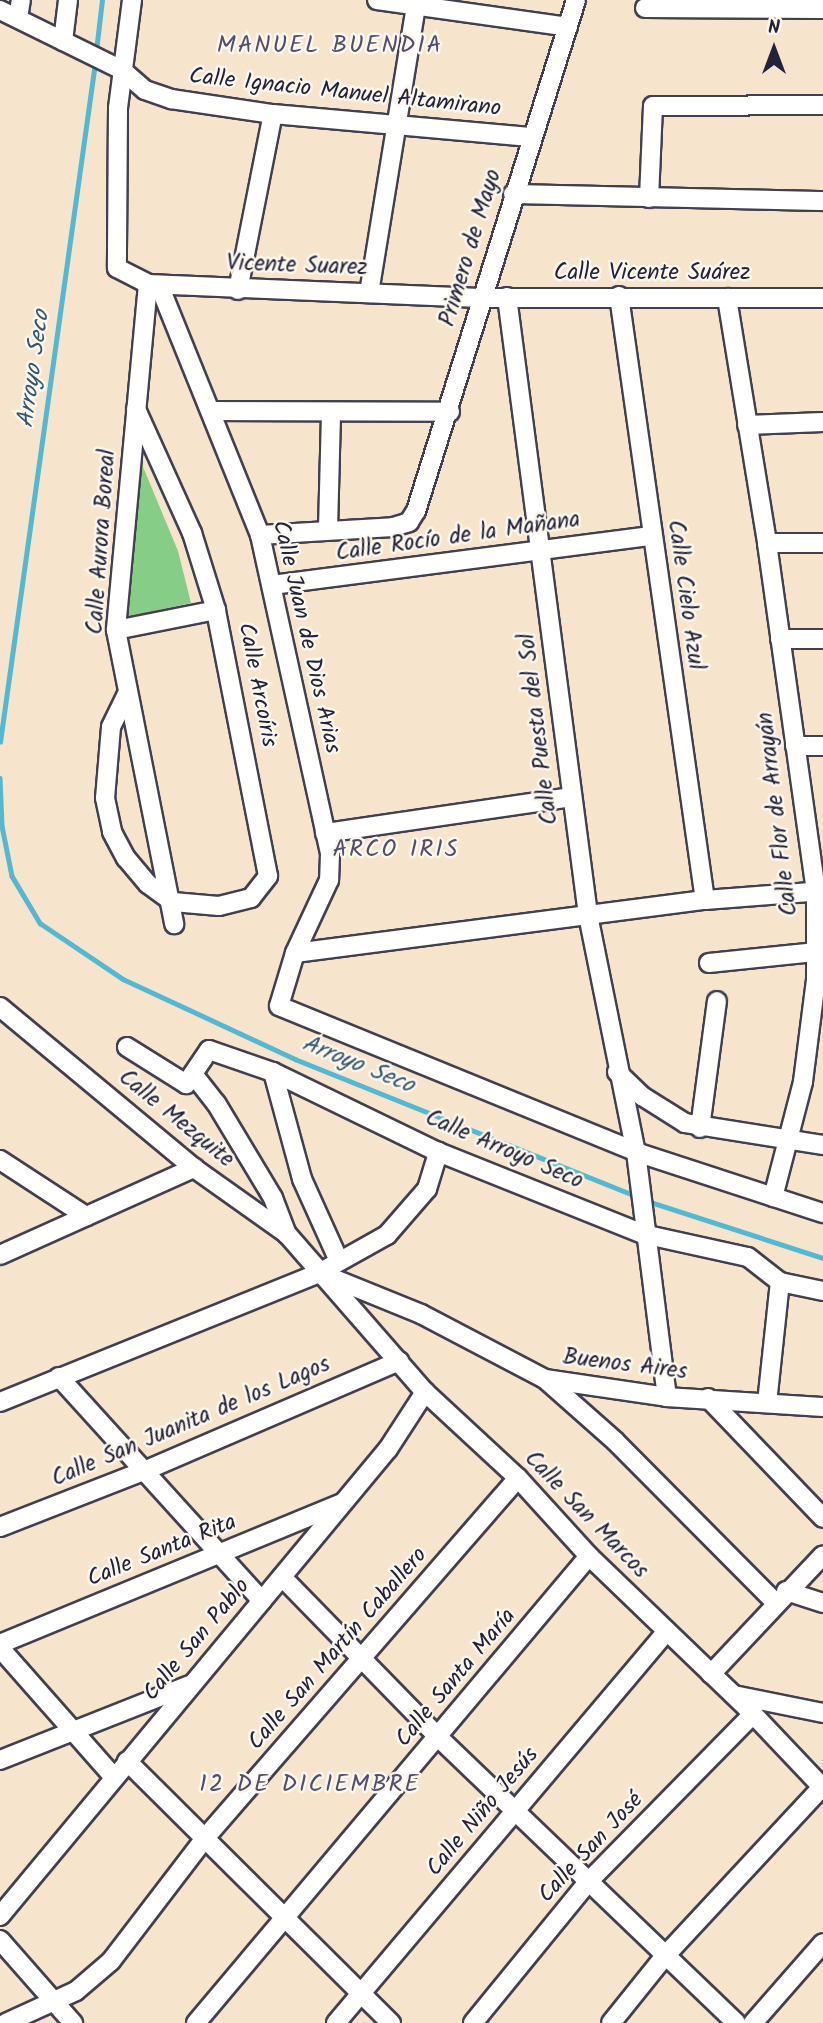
<!DOCTYPE html>
<meta charset="utf-8">
<style>
body{margin:0}
#map{position:relative;width:823px;height:2023px;overflow:hidden;background:#f6e4cc;font-family:Kalam,sans-serif}
div>[style]{position:absolute}
[style*='--x']{left:calc(var(--x)*1px);top:calc(var(--y)*1px);width:calc(var(--w)*1px);rotate:calc(var(--a)*1deg)}
.green>*{inset:0;background:#86cd88}
.stream>*{height:4.5px;margin:-2.25px;padding:0 2.25px;transform-origin:2.25px;border-radius:2.25px;background:#53b8d1}
.roads{filter:drop-shadow(2px 0 #423f51) drop-shadow(-2px 0 #423f51) drop-shadow(0 2px #423f51) drop-shadow(0 -2px #423f51)}
.minor>*{height:18px;margin:-9px;padding:0 9px;transform-origin:9px;border-radius:9px;background:#fff}
span{translate:-50% -50%;white-space:nowrap;text-align:center;line-height:1.15;-webkit-text-stroke:5px #fbf7ec;paint-order:stroke}
.street-label{font-size:23px;color:#22223b}
.neighbourhood-label{font-size:24px;color:#534c6d;letter-spacing:2px}
.water-label{font-size:24px;color:#335670;font-style:italic}
.north{position:absolute;left:739px;top:14px;width:70px;height:70px;-webkit-text-stroke:5px #fbf7ec;paint-order:stroke;rotate:0deg;font-size:19px;font-weight:700;line-height:28px;text-align:center;color:#22223b}
.north::after{content:'';display:block;margin:auto;width:24px;height:32px;background:#22223b;clip-path:polygon(50% 0,100% 100%,50% 72%,0 100%)}
</style>
<div id="map">
<div class="green">
<i style="clip-path:polygon(141px 462px,178px 551px,191px 603px,123px 618px)"></i>
</div>
<div class="stream">
<i style="--x:96;--y:51;--w:51;--a:-83.3"></i>
<i style="--x:0;--y:742;--w:686;--a:-82.04"></i>
<i style="--x:0;--y:778;--w:48;--a:87.6"></i>
<i style="--x:2;--y:826;--w:51;--a:78.7"></i>
<i style="--x:12;--y:876;--w:55;--a:59.2"></i>
<i style="--x:40;--y:923;--w:100;--a:34"></i>
<i style="--x:123;--y:979;--w:190;--a:24.9"></i>
<i style="--x:295;--y:1059;--w:367;--a:21.9"></i>
<i style="--x:647;--y:1201;--w:185;--a:17.9"></i>
</div>
<div class="roads">
<div class="minor">
<i style="--x:132;--y:0;--w:109;--a:97.4"></i>
<i style="--x:118;--y:108;--w:160;--a:90.4"></i>
<i style="--x:117;--y:268;--w:35;--a:27"></i>
<i style="--x:148;--y:284;--w:332;--a:2.4"></i>
<i style="--x:480;--y:298;--w:343;--a:0"></i>
<i style="--x:377;--y:0;--w:193;--a:8"></i>
<i style="--x:645;--y:8;--w:178;--a:0.3"></i>
<i style="--x:0;--y:10;--w:136;--a:26.2"></i>
<i style="--x:122;--y:70;--w:30;--a:41"></i>
<i style="--x:145;--y:90;--w:28;--a:19"></i>
<i style="--x:171;--y:99;--w:103;--a:8.4"></i>
<i style="--x:273;--y:114;--w:258;--a:5.1"></i>
<i style="--x:18;--y:18;--w:18;--a:-81"></i>
<i style="--x:63;--y:41;--w:41;--a:-83"></i>
<i style="--x:513;--y:194;--w:310;--a:1.3"></i>
<i style="--x:649;--y:198;--w:92;--a:-87.5"></i>
<i style="--x:653;--y:106;--w:170;--a:-0.3"></i>
<i style="--x:148;--y:284;--w:347;--a:95.3"></i>
<i style="--x:116;--y:630;--w:300;--a:78.8"></i>
<i style="--x:159;--y:285;--w:270;--a:68"></i>
<i style="--x:260;--y:535;--w:327;--a:77.6"></i>
<i style="--x:330;--y:854;--w:26;--a:92"></i>
<i style="--x:329;--y:880;--w:81;--a:115"></i>
<i style="--x:295;--y:953;--w:55;--a:106.8"></i>
<i style="--x:279;--y:1006;--w:386;--a:22.2"></i>
<i style="--x:636;--y:1152;--w:197;--a:18.1"></i>
<i style="--x:238;--y:290;--w:179;--a:-78.8"></i>
<i style="--x:369;--y:293;--w:297;--a:-80.7"></i>
<i style="--x:619;--y:296;--w:610;--a:81.9"></i>
<i style="--x:507;--y:297;--w:623;--a:82.53"></i>
<i style="--x:588;--y:915;--w:242;--a:78.6"></i>
<i style="--x:636;--y:1152;--w:247;--a:82.8"></i>
<i style="--x:727;--y:298;--w:248;--a:80.7"></i>
<i style="--x:767;--y:543;--w:351;--a:82"></i>
<i style="--x:816;--y:891;--w:89;--a:90"></i>
<i style="--x:816;--y:980;--w:103;--a:97.3"></i>
<i style="--x:803;--y:1082;--w:119;--a:104.6"></i>
<i style="--x:212;--y:411;--w:238;--a:0.2"></i>
<i style="--x:747;--y:425;--w:76;--a:-2.3"></i>
<i style="--x:328;--y:529;--w:116;--a:-88.5"></i>
<i style="--x:260;--y:535;--w:133;--a:-3.4"></i>
<i style="--x:393;--y:527;--w:17;--a:-17"></i>
<i style="--x:409;--y:522;--w:13;--a:-58"></i>
<i style="--x:416;--y:511;--w:535;--a:-72.61"></i>
<i style="--x:767;--y:543;--w:56;--a:0"></i>
<i style="--x:272;--y:585;--w:382;--a:-7.4"></i>
<i style="--x:116;--y:630;--w:102;--a:-11.3"></i>
<i style="--x:780;--y:639;--w:43;--a:0"></i>
<i style="--x:128;--y:692;--w:39;--a:116"></i>
<i style="--x:111;--y:727;--w:71;--a:94.8"></i>
<i style="--x:105;--y:798;--w:35;--a:78"></i>
<i style="--x:112;--y:832;--w:30;--a:62"></i>
<i style="--x:126;--y:858;--w:34;--a:50"></i>
<i style="--x:148;--y:884;--w:31;--a:36"></i>
<i style="--x:173;--y:902;--w:46;--a:5"></i>
<i style="--x:219;--y:906;--w:33;--a:-14"></i>
<i style="--x:251;--y:898;--w:28;--a:-52"></i>
<i style="--x:268;--y:876;--w:271;--a:-101.1"></i>
<i style="--x:216;--y:610;--w:81;--a:-107.3"></i>
<i style="--x:192;--y:533;--w:136;--a:-114.3"></i>
<i style="--x:795;--y:746;--w:28;--a:0"></i>
<i style="--x:325;--y:833;--w:249;--a:-8.3"></i>
<i style="--x:295;--y:953;--w:413;--a:-7.4"></i>
<i style="--x:705;--y:900;--w:118;--a:-4.4"></i>
<i style="--x:709;--y:963;--w:108;--a:-5.9"></i>
<i style="--x:0;--y:1007;--w:252;--a:39.7"></i>
<i style="--x:194;--y:1168;--w:114;--a:35.4"></i>
<i style="--x:287;--y:1234;--w:210;--a:48.9"></i>
<i style="--x:425;--y:1392;--w:127;--a:42.8"></i>
<i style="--x:518;--y:1478;--w:105;--a:47.7"></i>
<i style="--x:589;--y:1556;--w:228;--a:43.9"></i>
<i style="--x:753;--y:1714;--w:102;--a:46.6"></i>
<i style="--x:127;--y:1047;--w:70;--a:32.1"></i>
<i style="--x:186;--y:1084;--w:41;--a:-55.9"></i>
<i style="--x:209;--y:1050;--w:68;--a:19"></i>
<i style="--x:273;--y:1072;--w:183;--a:25.9"></i>
<i style="--x:438;--y:1152;--w:221;--a:21.8"></i>
<i style="--x:643;--y:1234;--w:107;--a:12.4"></i>
<i style="--x:748;--y:1257;--w:41;--a:38"></i>
<i style="--x:780;--y:1282;--w:44;--a:11.8"></i>
<i style="--x:273;--y:1072;--w:111;--a:74.8"></i>
<i style="--x:302;--y:1179;--w:90;--a:65.7"></i>
<i style="--x:617;--y:1072;--w:35;--a:44"></i>
<i style="--x:642;--y:1096;--w:51;--a:32.1"></i>
<i style="--x:685;--y:1123;--w:140;--a:9.1"></i>
<i style="--x:193;--y:1074;--w:37;--a:52"></i>
<i style="--x:216;--y:1103;--w:111;--a:59"></i>
<i style="--x:273;--y:1198;--w:39;--a:69"></i>
<i style="--x:700;--y:1128;--w:128;--a:-82.4"></i>
<i style="--x:0;--y:1160;--w:103;--a:33.1"></i>
<i style="--x:0;--y:1255;--w:213;--a:-24.2"></i>
<i style="--x:325;--y:1275;--w:104;--a:22.1"></i>
<i style="--x:421;--y:1314;--w:140;--a:27.7"></i>
<i style="--x:545;--y:1379;--w:123;--a:8.4"></i>
<i style="--x:667;--y:1397;--w:156;--a:3.7"></i>
<i style="--x:59;--y:1377;--w:302;--a:47.8"></i>
<i style="--x:545;--y:1379;--w:94;--a:41.5"></i>
<i style="--x:615;--y:1441;--w:228;--a:45.2"></i>
<i style="--x:708;--y:1398;--w:166;--a:46.2"></i>
<i style="--x:0;--y:1402;--w:344;--a:-22"></i>
<i style="--x:319;--y:1273;--w:78;--a:-29.2"></i>
<i style="--x:387;--y:1235;--w:61;--a:-49"></i>
<i style="--x:427;--y:1189;--w:39;--a:-73"></i>
<i style="--x:767;--y:1403;--w:122;--a:-83.9"></i>
<i style="--x:0;--y:1527;--w:155;--a:-21.3"></i>
<i style="--x:144;--y:1471;--w:278;--a:-23.3"></i>
<i style="--x:282;--y:1577;--w:223;--a:45.7"></i>
<i style="--x:438;--y:1737;--w:413;--a:43.8"></i>
<i style="--x:786;--y:1591;--w:39;--a:18"></i>
<i style="--x:0;--y:1644;--w:368;--a:-22.4"></i>
<i style="--x:0;--y:1648;--w:169;--a:48.6"></i>
<i style="--x:711;--y:1674;--w:163;--a:-46.7"></i>
<i style="--x:734;--y:1695;--w:91;--a:11.4"></i>
<i style="--x:0;--y:1760;--w:203;--a:-21.6"></i>
<i style="--x:127;--y:1761;--w:372;--a:44.8"></i>
<i style="--x:0;--y:1916;--w:607;--a:-50.28"></i>
<i style="--x:388;--y:1449;--w:68;--a:-57"></i>
<i style="--x:0;--y:1940;--w:111;--a:48.7"></i>
<i style="--x:6;--y:2023;--w:77;--a:-24.6"></i>
<i style="--x:76;--y:1991;--w:46;--a:-40.6"></i>
<i style="--x:111;--y:1961;--w:155;--a:-52.6"></i>
<i style="--x:205;--y:1838;--w:477;--a:-49"></i>
<i style="--x:196;--y:2023;--w:610;--a:-49.92"></i>
<i style="--x:336;--y:2023;--w:513;--a:-49.82"></i>
<i style="--x:473;--y:2023;--w:182;--a:-50.8"></i>
<i style="--x:588;--y:1882;--w:235;--a:-45.5"></i>
<i style="--x:611;--y:2023;--w:85;--a:-51.2"></i>
<i style="--x:664;--y:1957;--w:232;--a:-47.1"></i>
<i style="--x:753;--y:2023;--w:106;--a:-48.8"></i>
</div>
</div>
<div class="street-label">
<span style="left:345px;top:93px;rotate:6deg">Calle Ignacio Manuel Altamirano</span>
<span style="left:471px;top:248px;rotate:-73deg">Primero de Mayo</span>
<span style="left:297px;top:266px;rotate:2deg">Vicente Suarez</span>
<span style="left:652px;top:273px">Calle Vicente Suárez</span>
<span style="left:458px;top:537px;rotate:-8deg">Calle Rocío de la Mañana</span>
<span style="left:102px;top:542px;rotate:-86deg">Calle Aurora Boreal</span>
<span style="left:685px;top:595px;rotate:82deg">Calle Cielo Azul</span>
<span style="left:306px;top:637px;rotate:77deg">Calle Juan de Dios Arias</span>
<span style="left:257px;top:685px;rotate:79deg">Calle Arcoíris</span>
<span style="left:539px;top:729px;rotate:-97deg">Calle Puesta del Sol</span>
<span style="left:778px;top:814px;rotate:-97deg">Calle Flor de Arrayán</span>
<span style="left:176px;top:1119px;rotate:39deg">Calle Mezquite</span>
<span style="left:504px;top:1150px;rotate:23deg">Calle Arroyo Seco</span>
<span style="left:625px;top:1365px;rotate:7deg">Buenos Aires</span>
<span style="left:191px;top:1422px;rotate:-23deg">Calle San Juanita de los Lagos</span>
<span style="left:586px;top:1515px;rotate:46deg">Calle San Marcos</span>
<span style="left:162px;top:1551px;rotate:-22deg">Calle Santa Rita</span>
<span style="left:197px;top:1640px;rotate:-50deg">Calle San Pablo</span>
<span style="left:338px;top:1649px;rotate:-49deg">Calle San Martín Caballero</span>
<span style="left:456px;top:1678px;rotate:-50deg">Calle Santa María</span>
<span style="left:483px;top:1812px;rotate:-50deg">Calle Niño Jesús</span>
<span style="left:591px;top:1848px;rotate:-47deg">Calle San José</span>
</div>
<div class="neighbourhood-label">
<span style="left:330px;top:46px">MANUEL BUENDIA</span>
<span style="left:396px;top:850px">ARCO IRIS</span>
<span style="left:310px;top:1785px">12 DE DICIEMBRE</span>
</div>
<div class="water-label">
<span style="left:34px;top:369px;rotate:-82deg">Arroyo Seco</span>
<span style="left:358px;top:1065px;rotate:22deg">Arroyo Seco</span>
</div>
<div class="north">N</div>
</div>
